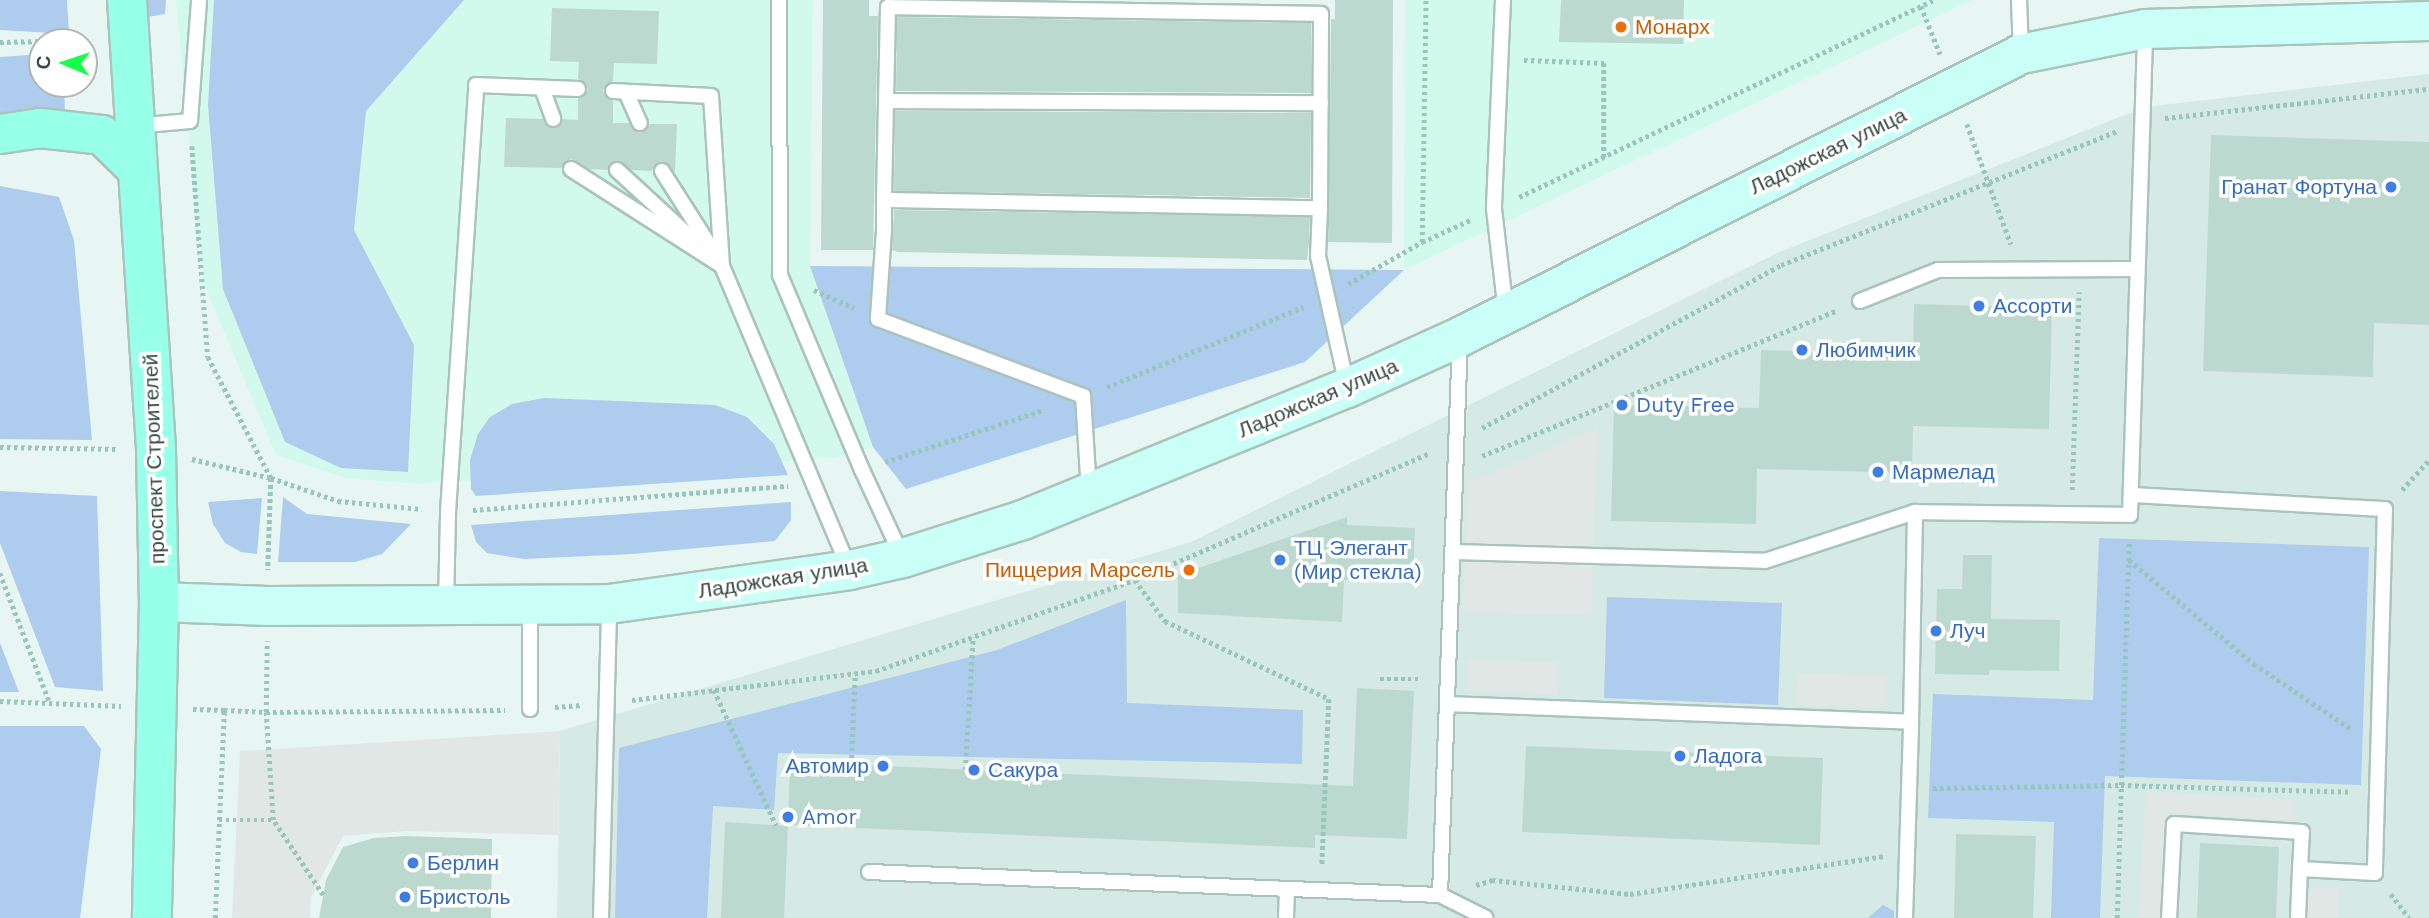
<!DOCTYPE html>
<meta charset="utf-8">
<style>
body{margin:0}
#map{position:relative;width:2429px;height:918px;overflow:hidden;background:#e8f6f3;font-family:"Work Sans",sans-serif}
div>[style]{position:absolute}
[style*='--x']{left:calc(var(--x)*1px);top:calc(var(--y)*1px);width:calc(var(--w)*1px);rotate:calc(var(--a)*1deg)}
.residential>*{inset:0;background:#d6eae5}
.commercial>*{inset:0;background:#d2faec}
.green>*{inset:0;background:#adccee}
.parking>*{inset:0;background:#e0e7e5}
.building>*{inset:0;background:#bcd9d0}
.path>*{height:4.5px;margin-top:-2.25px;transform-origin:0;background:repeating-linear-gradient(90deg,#99c6ba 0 3.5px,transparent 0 7px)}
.roads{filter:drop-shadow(2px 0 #aac3bc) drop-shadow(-2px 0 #aac3bc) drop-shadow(0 2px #aac3bc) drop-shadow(0 -2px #aac3bc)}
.lane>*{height:14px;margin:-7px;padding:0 7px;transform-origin:7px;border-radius:7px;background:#fff}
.secondary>*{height:38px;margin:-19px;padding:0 19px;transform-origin:19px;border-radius:19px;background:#c9fff6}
.primary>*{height:38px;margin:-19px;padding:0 19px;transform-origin:19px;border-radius:19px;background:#98ffe9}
.dots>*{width:19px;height:19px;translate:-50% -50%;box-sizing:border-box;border:4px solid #fff;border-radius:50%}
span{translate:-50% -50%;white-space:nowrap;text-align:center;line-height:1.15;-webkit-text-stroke:7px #fff;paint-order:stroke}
.food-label{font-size:21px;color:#c56008}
.left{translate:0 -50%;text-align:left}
.right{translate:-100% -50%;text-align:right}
.street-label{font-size:21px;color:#364b44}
.shop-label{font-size:21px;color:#366cbe}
.north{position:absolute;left:28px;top:28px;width:70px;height:70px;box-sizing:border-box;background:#fff;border:2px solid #afb7b4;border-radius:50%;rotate:272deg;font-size:19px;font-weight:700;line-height:28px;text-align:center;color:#364b44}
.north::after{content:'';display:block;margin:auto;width:24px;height:32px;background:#16ff4a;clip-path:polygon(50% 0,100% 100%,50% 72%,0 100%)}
</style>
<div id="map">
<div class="residential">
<i style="clip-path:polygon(2429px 74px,2429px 918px,557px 918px,560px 731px,1191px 542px,1777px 253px,2145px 107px)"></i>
</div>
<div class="commercial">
<i style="clip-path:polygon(176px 0,813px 0,810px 266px,873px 447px,832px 458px,417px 484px,345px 478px,276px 455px,203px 282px)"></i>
<i style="clip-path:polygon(1405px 0,1972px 0,1404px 270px)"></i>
</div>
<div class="green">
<i style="clip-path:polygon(0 0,67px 0,69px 34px,0 30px)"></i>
<i style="clip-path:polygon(147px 0,166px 0,165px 14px,148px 17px)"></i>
<i style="clip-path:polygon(214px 0,464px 0,366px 111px,354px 230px,414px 345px,408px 472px,341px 468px,285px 442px,223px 289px,208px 105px)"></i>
<i style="clip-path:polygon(42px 54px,42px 84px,64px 84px,65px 115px,0 115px,0 57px)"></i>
<i style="clip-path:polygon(0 186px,59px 197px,74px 240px,92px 440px,0 439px)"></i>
<i style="clip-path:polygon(810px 266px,1404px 270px,1305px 362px,906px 489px,873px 447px)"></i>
<i style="clip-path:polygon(544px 398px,715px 405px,747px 417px,774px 444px,788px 475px,476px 496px,471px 489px,470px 460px,478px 434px,490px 417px,512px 404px)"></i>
<i style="clip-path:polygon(0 491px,97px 496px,103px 691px,55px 687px,0 543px)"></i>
<i style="clip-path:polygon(283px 497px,307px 514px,411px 524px,382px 554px,355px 562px,278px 562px)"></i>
<i style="clip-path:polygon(262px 498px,257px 554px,241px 552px,225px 543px,213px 524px,208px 502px)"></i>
<i style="clip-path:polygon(791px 502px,791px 520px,775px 541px,632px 554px,524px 559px,487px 553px,476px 542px,471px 525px)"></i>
<i style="clip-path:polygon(2099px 538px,2369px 547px,2361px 785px,2105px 776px,2100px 918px,2051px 918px,2054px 822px,1928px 818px,1933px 694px,2093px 700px)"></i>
<i style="clip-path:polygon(1607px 597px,1782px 603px,1778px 705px,1604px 698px)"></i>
<i style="clip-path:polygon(1126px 600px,1127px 703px,1303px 710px,1302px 764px,778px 753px,774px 810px,713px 806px,707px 918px,615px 918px,619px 748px,997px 650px)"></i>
<i style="clip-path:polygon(0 643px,19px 692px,0 692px)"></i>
<i style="clip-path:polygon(0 726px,84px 726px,101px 749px,80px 918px,0 918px)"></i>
<i style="clip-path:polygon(1883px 905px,1894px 911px,1894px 918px,1868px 918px)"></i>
</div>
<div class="parking">
<i style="clip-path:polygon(1598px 428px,1591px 615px,1462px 612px,1468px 483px)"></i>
<i style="clip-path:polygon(1468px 660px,1558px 662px,1558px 694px,1468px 691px)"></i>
<i style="clip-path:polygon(1797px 674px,1887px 676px,1887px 708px,1796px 705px)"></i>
<i style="clip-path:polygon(560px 731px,558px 835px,407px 831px,343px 836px,311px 897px,310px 918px,232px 918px,240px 751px)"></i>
<i style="clip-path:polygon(2146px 791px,2295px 800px,2294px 821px,2168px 813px,2161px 918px,2138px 918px)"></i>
<i style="clip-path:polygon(2309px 888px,2339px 889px,2338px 918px,2308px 918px)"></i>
</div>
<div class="building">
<i style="clip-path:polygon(823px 0,869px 0,869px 16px,878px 16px,873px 250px,821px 250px)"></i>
<i style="clip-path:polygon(1335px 0,1393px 0,1392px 243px,1328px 242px,1331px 19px,1335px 19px)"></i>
<i style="clip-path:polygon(1561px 0,1684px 0,1683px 44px,1559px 42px)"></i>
<i style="clip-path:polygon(552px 8px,659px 11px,657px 64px,614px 63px,613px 81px,605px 85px,603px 91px,607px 99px,613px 101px,613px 123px,629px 123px,640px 133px,647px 129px,650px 124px,677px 124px,675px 172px,662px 161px,656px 163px,652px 171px,632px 170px,618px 161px,610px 163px,608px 170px,589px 169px,571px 159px,561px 168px,504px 167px,506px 118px,543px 119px,547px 127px,556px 128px,562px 119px,578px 120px,578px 99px,588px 90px,586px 84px,578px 79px,579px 62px,550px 61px)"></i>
<i style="clip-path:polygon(897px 17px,1311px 23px,1311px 93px,896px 91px)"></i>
<i style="clip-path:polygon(895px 111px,1311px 113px,1310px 198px,894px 191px)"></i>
<i style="clip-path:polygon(2211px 135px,2429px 142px,2429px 325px,2374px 323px,2373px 377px,2203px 371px)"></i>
<i style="clip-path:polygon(894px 210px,1310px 217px,1309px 242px,1307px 260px,898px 252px,892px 250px)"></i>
<i style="clip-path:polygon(1914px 304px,2052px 308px,2049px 429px,1913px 426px,1912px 473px,1757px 469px,1756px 524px,1611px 521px,1614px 405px,1759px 408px,1761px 350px,1913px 354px)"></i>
<i style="clip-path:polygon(1347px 517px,1347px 525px,1415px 528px,1413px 582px,1344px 580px,1342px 622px,1178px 613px,1178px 575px)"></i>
<i style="clip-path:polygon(1963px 555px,1992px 555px,1991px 619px,2060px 620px,2059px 671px,1990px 670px,1989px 675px,1935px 674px,1937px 589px,1962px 589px)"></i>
<i style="clip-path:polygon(1357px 688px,1414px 691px,1407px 839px,1315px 835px,1315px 848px,788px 825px,790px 762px,1353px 786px)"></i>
<i style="clip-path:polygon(1526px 746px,1823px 758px,1820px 845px,1522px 832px)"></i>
<i style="clip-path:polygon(725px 822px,788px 826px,784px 918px,721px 918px)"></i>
<i style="clip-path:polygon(1956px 834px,2036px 836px,2033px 918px,1954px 918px)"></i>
<i style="clip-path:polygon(406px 836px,492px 839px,491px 918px,319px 918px,326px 880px,343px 847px,374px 838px)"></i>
<i style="clip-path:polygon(2200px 843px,2279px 847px,2276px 918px,2197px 918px)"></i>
</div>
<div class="path">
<i style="--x:1921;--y:6;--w:52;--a:68.4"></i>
<i style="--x:0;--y:42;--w:91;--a:-1.3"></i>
<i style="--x:1524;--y:60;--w:80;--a:2.1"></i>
<i style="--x:1604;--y:63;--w:94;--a:90"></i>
<i style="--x:2165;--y:118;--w:266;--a:-6.3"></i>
<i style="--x:1967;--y:124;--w:128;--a:69.9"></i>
<i style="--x:192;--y:146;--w:212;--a:85.7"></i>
<i style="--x:208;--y:357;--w:136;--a:62.5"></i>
<i style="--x:271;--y:478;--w:92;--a:91.9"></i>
<i style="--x:1519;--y:197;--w:458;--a:-25.4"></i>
<i style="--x:1422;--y:242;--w:242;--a:-89.1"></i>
<i style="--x:1348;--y:284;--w:85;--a:-29.6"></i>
<i style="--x:1422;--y:242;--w:53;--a:-24.6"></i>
<i style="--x:814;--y:290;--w:44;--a:24.2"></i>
<i style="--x:1107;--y:387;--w:212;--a:-22.2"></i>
<i style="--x:1482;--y:428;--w:341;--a:-28.6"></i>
<i style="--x:1781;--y:265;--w:362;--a:-21.7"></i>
<i style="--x:0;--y:447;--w:118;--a:1"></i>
<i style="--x:1482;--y:456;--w:383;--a:-22.3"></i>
<i style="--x:192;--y:459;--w:81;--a:13.5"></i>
<i style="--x:271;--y:478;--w:71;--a:18.9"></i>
<i style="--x:338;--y:501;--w:84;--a:5.4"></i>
<i style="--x:885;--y:462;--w:166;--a:-18.2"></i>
<i style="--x:2072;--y:490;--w:198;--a:-88"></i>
<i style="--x:2402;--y:490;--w:40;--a:-48"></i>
<i style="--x:473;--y:510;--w:316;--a:-4.4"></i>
<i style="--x:2129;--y:560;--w:163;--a:39.8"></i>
<i style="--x:2254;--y:664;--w:119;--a:33.7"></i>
<i style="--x:0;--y:573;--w:139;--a:69"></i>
<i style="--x:1135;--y:580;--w:51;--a:53.8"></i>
<i style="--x:1165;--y:621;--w:182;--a:25.4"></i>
<i style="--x:1329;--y:699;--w:166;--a:92.4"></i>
<i style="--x:1380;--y:679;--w:42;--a:0"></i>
<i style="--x:714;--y:690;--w:149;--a:65.3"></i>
<i style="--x:632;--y:700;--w:246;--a:-6.8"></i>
<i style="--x:876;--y:671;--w:275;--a:-19.4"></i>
<i style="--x:1135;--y:580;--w:321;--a:-23.3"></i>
<i style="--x:0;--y:701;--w:121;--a:2.4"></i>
<i style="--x:555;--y:707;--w:27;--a:-4"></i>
<i style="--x:193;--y:709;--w:31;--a:2"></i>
<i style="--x:851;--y:765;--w:92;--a:-87.5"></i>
<i style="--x:965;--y:770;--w:133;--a:-86.6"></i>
<i style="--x:1933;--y:788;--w:188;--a:-0.9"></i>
<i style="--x:2121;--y:785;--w:230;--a:1.7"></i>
<i style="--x:219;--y:820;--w:54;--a:0"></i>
<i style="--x:1476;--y:885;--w:17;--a:-17"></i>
<i style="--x:1492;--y:880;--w:139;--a:5.8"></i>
<i style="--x:1630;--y:894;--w:256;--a:-8.5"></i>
<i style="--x:2391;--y:894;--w:30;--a:53"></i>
<i style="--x:323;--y:895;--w:90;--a:-123.7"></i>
<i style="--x:273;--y:820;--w:108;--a:-93.7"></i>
<i style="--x:266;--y:712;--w:239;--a:-0.5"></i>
<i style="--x:215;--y:918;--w:208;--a:-87.5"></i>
<i style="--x:224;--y:710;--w:42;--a:2.7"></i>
<i style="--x:266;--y:712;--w:71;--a:-89.2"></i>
<i style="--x:2117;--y:918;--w:378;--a:-88.2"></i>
</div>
<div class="roads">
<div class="lane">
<i style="--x:779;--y:0;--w:275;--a:89.8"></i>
<i style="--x:780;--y:275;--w:212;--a:67.2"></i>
<i style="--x:862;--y:470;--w:95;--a:65.1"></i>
<i style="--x:1503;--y:0;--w:209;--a:92.5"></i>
<i style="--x:1494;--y:209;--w:104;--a:83.4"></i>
<i style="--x:2019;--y:0;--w:53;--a:87.8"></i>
<i style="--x:542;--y:88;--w:33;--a:70"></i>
<i style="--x:613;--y:91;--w:98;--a:2.9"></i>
<i style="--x:711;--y:96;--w:170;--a:86.3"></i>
<i style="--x:722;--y:266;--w:328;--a:67.2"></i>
<i style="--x:626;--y:92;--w:34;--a:66"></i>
<i style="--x:886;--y:101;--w:435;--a:0.3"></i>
<i style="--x:135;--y:126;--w:55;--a:-5.2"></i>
<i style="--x:190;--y:121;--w:121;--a:-85.7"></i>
<i style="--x:571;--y:169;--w:179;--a:32.7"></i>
<i style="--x:617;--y:170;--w:103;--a:42.6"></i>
<i style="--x:662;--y:171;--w:108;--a:57.5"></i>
<i style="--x:884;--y:200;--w:436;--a:1.1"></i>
<i style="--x:1320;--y:208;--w:194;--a:-89.7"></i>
<i style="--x:1321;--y:14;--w:433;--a:-179.1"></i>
<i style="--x:888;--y:7;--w:193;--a:91.2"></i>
<i style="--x:884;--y:200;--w:30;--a:90"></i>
<i style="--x:884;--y:230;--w:89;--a:93.9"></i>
<i style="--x:878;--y:319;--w:219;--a:20.6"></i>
<i style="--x:1083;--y:396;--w:96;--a:86.4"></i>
<i style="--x:1320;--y:208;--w:48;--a:92.4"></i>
<i style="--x:1318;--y:256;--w:133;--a:77.4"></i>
<i style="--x:1860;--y:301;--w:84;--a:-21.7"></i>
<i style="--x:1938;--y:270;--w:199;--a:-0.3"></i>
<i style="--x:2131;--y:495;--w:254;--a:3.2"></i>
<i style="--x:2385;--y:509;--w:364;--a:91.6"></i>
<i style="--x:2375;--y:873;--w:75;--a:-176.9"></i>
<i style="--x:2300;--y:869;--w:37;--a:-87"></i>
<i style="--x:2302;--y:832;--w:128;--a:-176.4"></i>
<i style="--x:2174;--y:824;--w:94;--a:93"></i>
<i style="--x:1452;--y:552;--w:313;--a:1.6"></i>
<i style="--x:1765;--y:561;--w:158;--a:-18.1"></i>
<i style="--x:446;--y:603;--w:91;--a:-88.7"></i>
<i style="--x:448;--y:512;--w:428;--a:-86.2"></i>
<i style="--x:476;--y:85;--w:102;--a:2.2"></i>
<i style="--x:1447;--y:704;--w:464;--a:2.2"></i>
<i style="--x:1911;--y:722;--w:210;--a:-88.9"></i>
<i style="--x:1915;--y:512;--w:215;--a:0.8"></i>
<i style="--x:2130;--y:515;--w:485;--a:-88.2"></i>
<i style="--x:530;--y:709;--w:103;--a:-90"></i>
<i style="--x:869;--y:872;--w:571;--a:2.31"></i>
<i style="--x:1440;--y:895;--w:51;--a:26.6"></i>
<i style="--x:1440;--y:895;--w:555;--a:-87.94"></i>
<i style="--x:601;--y:918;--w:313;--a:-88.5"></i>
<i style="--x:1286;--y:918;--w:29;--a:-88"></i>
<i style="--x:1905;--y:918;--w:196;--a:-88.2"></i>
<i style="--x:2298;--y:918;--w:49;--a:-87.7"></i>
</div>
<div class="secondary">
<i style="--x:159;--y:602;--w:109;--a:2.1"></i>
<i style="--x:268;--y:606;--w:341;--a:-0.3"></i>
<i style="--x:609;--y:604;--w:243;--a:-8"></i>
<i style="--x:850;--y:570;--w:54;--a:-12.8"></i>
<i style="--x:903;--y:558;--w:126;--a:-17.6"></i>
<i style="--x:1023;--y:520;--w:350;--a:-22.2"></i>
<i style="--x:1347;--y:388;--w:124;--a:-24.3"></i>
<i style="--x:1460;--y:337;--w:628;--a:-26.77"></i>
<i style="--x:2021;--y:54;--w:126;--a:-11.4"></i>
<i style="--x:2145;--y:29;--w:284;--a:-1.6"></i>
</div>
<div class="primary">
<i style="--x:127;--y:0;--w:451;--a:86.3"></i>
<i style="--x:156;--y:450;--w:152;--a:88.9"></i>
<i style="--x:159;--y:602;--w:316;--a:91.3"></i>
<i style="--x:0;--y:134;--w:40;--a:-8.5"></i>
<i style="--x:40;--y:128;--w:62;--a:6.4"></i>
<i style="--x:102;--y:135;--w:49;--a:44.2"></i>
</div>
</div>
<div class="dots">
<i style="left:1621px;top:27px;background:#e8710a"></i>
<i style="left:2391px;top:187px;background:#3f7fe0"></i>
<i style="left:1979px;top:306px;background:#3f7fe0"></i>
<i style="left:1802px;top:350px;background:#3f7fe0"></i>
<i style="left:1622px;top:405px;background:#3f7fe0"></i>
<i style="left:1878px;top:472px;background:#3f7fe0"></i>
<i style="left:1280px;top:560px;background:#3f7fe0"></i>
<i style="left:1189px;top:570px;background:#e8710a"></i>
<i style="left:1936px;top:631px;background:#3f7fe0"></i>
<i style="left:1680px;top:756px;background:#3f7fe0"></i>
<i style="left:883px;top:766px;background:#3f7fe0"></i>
<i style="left:974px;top:770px;background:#3f7fe0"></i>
<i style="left:788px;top:817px;background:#3f7fe0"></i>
<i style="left:413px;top:863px;background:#3f7fe0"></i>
<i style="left:405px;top:897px;background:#3f7fe0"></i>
</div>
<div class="food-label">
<span class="left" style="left:1635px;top:27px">Монарх</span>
<span class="right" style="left:1175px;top:570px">Пиццерия Марсель</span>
</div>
<div class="street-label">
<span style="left:1828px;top:151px;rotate:-26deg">Ладожская улица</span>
<span style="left:1318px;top:398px;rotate:-23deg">Ладожская улица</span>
<span style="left:154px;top:459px;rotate:-92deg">проспект Строителей</span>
<span style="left:783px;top:578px;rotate:-9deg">Ладожская улица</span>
</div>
<div class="shop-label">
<span class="right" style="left:2377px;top:187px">Гранат Фортуна</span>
<span class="left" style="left:1993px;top:306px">Ассорти</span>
<span class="left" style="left:1816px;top:350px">Любимчик</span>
<span class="left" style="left:1636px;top:405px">Duty Free</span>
<span class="left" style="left:1892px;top:472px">Мармелад</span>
<span class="left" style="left:1294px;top:560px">ТЦ Элегант<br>(Мир стекла)</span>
<span class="left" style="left:1950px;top:631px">Луч</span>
<span class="left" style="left:1694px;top:756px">Ладога</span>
<span class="right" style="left:869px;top:766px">Автомир</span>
<span class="left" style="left:988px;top:770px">Сакура</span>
<span class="left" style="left:802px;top:817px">Amor</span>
<span class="left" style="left:427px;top:863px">Берлин</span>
<span class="left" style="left:419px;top:897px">Бристоль</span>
</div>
<div class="north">С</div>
</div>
